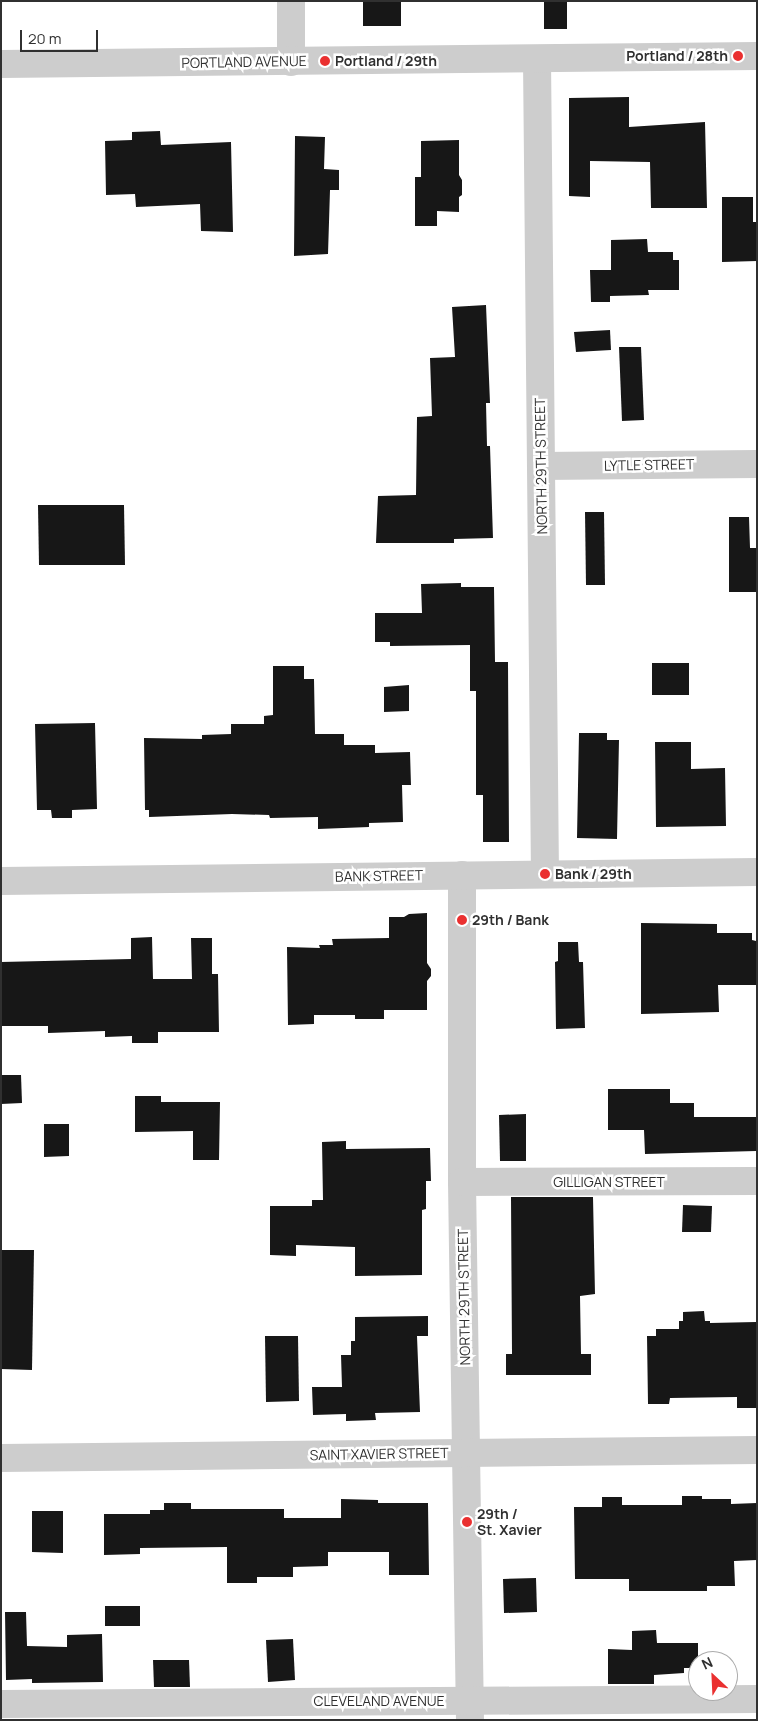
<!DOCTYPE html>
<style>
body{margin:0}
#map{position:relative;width:758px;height:1721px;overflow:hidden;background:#fff;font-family:Manrope,sans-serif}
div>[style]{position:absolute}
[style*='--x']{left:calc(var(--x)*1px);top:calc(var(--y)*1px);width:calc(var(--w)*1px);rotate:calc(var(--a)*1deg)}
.building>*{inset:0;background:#171717}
.minor>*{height:28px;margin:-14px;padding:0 14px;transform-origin:14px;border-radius:14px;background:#cdcdcd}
.dots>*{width:14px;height:14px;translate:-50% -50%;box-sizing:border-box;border:2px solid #fff;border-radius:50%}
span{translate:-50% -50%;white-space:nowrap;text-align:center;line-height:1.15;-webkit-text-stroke:5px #fff;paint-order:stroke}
.poi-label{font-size:14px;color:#303030;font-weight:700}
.right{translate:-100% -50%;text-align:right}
.left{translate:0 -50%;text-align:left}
.street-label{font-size:14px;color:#303030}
.frame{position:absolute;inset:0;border:2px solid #303030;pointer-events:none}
.north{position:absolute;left:688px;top:1651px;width:50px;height:50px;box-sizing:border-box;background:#fff;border:1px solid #acacac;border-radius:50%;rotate:335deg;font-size:14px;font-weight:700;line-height:20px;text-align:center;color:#303030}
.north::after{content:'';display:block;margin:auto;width:18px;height:22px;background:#ea3030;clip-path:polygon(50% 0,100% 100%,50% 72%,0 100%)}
.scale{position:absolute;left:20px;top:30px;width:78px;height:22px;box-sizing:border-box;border:2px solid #303030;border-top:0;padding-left:6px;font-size:15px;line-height:18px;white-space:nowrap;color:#303030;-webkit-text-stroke:4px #fff;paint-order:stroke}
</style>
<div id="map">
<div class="building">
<i style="clip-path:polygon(363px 1px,401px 1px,401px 26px,363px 26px)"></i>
<i style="clip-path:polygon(544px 1px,567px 1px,567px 29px,544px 29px)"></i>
<i style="clip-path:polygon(629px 97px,629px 127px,705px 122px,707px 208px,651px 208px,650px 162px,590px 161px,590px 197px,569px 196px,569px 98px)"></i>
<i style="clip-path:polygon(160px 131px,161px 145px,231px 142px,233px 232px,201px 231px,200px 204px,136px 207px,135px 194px,106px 195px,105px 141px,132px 140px,132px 132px)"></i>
<i style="clip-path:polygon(295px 136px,325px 137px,324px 169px,339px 170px,339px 190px,330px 190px,328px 254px,294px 256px)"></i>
<i style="clip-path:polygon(459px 140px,459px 175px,462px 180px,462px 195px,459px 197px,459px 212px,437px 211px,437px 226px,415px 226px,415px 177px,421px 177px,421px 141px)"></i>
<i style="clip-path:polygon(722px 197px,753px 197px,753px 222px,757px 222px,757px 261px,722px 262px)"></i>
<i style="clip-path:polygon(647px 239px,648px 252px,673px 252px,673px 260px,679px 260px,679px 290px,648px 290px,649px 295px,610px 296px,610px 302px,591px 302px,590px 270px,611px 270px,611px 240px)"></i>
<i style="clip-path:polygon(486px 305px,490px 403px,486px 403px,487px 446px,490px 446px,493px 538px,454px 539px,454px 543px,376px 543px,378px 496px,416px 495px,417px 417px,432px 416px,430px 358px,455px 357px,452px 307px)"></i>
<i style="clip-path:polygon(610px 330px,611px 350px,576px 352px,574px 332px)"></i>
<i style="clip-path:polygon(619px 347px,641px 347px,644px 420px,622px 421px)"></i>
<i style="clip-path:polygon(38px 505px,124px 505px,125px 565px,39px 565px)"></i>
<i style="clip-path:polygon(585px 512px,604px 512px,605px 585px,586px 585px)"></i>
<i style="clip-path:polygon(729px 517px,749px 517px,750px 548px,757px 548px,757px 592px,729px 592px)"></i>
<i style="clip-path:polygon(461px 583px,461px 587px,494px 587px,495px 662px,508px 662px,509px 842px,483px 842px,483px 795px,476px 795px,476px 691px,470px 691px,470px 645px,390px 646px,390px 642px,375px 642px,375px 613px,422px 613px,421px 584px)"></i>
<i style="clip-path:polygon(652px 663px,689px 663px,689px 695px,652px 695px)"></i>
<i style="clip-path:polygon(273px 666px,304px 666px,304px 679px,314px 679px,315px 734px,344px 734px,344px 745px,375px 745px,375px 753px,410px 752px,411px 785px,402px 785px,403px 822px,369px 823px,369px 827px,318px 829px,318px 817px,270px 818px,269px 815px,232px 814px,149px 817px,149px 810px,145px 810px,144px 738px,202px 739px,202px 735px,231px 734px,231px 724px,264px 724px,264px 716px,273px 715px)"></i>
<i style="clip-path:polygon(409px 685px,409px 711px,384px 712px,384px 687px)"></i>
<i style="clip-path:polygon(95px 723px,97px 809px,72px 810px,72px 818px,52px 818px,51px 810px,37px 810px,35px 724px)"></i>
<i style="clip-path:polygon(579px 733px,607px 733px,607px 740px,619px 740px,617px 839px,577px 838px)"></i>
<i style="clip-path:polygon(655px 742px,691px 742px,691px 769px,725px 768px,726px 826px,656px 827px)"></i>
<i style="clip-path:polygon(427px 913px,427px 963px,431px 969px,431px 976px,427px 981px,427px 1010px,384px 1010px,384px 1019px,355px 1019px,355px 1015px,314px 1015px,314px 1024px,288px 1025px,287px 947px,320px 948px,319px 945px,333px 945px,332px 939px,389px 938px,389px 917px,404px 917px,409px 914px)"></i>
<i style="clip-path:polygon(641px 923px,717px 924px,717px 933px,752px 933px,752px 940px,756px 941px,756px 985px,718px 985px,719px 1012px,641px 1014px)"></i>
<i style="clip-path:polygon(152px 937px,153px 979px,192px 979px,191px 938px,212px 938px,212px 974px,218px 974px,219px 1032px,158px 1032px,158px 1043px,132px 1043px,132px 1036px,105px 1037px,105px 1031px,48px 1033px,48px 1026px,1px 1026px,1px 962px,131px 959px,131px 938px)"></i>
<i style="clip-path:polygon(558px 942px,578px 942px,579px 962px,583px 962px,585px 1028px,556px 1029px,555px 962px,558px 961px)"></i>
<i style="clip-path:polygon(1px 1075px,21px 1075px,22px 1103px,1px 1104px)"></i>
<i style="clip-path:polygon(608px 1089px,670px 1089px,670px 1103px,694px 1103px,694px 1117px,756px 1117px,756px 1151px,645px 1154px,644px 1130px,608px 1130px)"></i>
<i style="clip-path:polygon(135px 1096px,161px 1096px,161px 1102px,220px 1102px,219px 1160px,193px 1160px,193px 1131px,135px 1132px)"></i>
<i style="clip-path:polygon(526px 1114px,526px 1161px,500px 1161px,499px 1115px)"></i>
<i style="clip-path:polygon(44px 1124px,69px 1124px,69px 1156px,44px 1157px)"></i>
<i style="clip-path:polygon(346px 1141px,346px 1149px,430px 1148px,431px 1181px,426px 1181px,426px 1209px,422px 1210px,422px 1275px,355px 1276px,355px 1247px,296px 1245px,296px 1256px,270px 1255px,270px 1206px,312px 1206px,312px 1200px,323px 1200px,322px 1142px)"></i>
<i style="clip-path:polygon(511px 1197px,593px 1197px,595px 1294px,580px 1296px,581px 1354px,591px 1354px,591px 1375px,506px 1375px,506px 1354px,512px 1354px)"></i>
<i style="clip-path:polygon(683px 1205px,712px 1206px,711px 1232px,682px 1232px)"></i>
<i style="clip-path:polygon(1px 1250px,34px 1250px,32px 1370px,1px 1369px)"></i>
<i style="clip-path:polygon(704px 1311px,705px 1321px,710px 1321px,710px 1323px,756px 1322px,757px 1408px,737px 1408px,737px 1397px,670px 1398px,669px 1404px,648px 1404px,647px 1336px,656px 1336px,656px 1329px,679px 1329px,679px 1321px,683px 1321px,683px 1312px)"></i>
<i style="clip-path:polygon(428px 1316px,428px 1336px,417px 1336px,420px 1412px,375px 1413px,376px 1420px,346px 1421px,346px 1414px,313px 1415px,312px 1387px,342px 1387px,341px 1355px,351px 1355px,351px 1341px,355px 1341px,355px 1317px)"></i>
<i style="clip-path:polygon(265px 1336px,298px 1336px,299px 1401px,266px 1402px)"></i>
<i style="clip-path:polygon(682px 1496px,702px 1496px,702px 1499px,731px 1499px,731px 1504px,757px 1503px,757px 1560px,734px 1561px,735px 1586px,707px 1586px,707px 1591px,629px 1591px,629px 1579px,575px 1579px,574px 1507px,602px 1507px,602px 1497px,622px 1497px,622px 1505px,682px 1505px)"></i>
<i style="clip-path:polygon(341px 1499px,378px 1500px,378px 1503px,428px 1503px,429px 1575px,389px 1575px,389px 1552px,328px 1552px,328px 1566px,293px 1567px,293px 1577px,257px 1577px,257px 1583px,227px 1583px,227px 1547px,140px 1548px,140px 1554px,104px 1555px,104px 1514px,150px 1514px,150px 1510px,164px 1510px,164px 1503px,191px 1503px,191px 1509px,284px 1509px,284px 1518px,341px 1518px)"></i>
<i style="clip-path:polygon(32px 1511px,63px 1511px,63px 1553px,32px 1552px)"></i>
<i style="clip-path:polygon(536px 1578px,537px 1612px,504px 1613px,503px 1579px)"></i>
<i style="clip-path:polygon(105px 1606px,140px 1606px,140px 1626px,105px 1626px)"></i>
<i style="clip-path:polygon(5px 1612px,26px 1612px,27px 1646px,67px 1647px,67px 1635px,102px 1634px,103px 1682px,32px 1683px,32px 1679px,6px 1680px)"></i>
<i style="clip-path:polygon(656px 1630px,657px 1643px,698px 1643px,698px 1668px,684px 1668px,684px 1673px,654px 1675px,654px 1684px,608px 1684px,608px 1649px,632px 1650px,632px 1631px)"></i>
<i style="clip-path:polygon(293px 1639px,295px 1680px,268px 1682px,266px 1640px)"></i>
<i style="clip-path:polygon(153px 1660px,189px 1660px,190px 1687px,154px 1687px)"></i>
</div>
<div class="minor">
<i style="--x:291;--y:1;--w:61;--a:90"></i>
<i style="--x:537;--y:59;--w:815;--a:89.44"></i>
<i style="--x:1;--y:64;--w:756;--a:-0.61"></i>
<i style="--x:541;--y:466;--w:216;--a:-0.5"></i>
<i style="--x:462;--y:875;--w:307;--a:90"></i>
<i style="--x:462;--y:1182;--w:538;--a:89.15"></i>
<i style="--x:1;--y:881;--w:756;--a:-0.68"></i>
<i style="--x:462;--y:1182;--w:295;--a:-0.2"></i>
<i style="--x:1;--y:1458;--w:756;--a:-0.61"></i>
<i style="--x:1;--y:1704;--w:756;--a:-0.38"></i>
</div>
<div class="dots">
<i style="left:738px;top:56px;background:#ea3030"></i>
<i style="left:325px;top:61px;background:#ea3030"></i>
<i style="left:545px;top:874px;background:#ea3030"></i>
<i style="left:462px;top:920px;background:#ea3030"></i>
<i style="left:467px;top:1522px;background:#ea3030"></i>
</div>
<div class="poi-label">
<span class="right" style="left:728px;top:56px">Portland / 28th</span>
<span class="left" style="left:335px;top:61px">Portland / 29th</span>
<span class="left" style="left:555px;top:874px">Bank / 29th</span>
<span class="left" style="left:472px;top:920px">29th / Bank</span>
<span class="left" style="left:477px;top:1522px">29th /<br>St. Xavier</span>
</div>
<div class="street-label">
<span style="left:244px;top:62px;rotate:-1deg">PORTLAND AVENUE</span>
<span style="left:649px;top:465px;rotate:-1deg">LYTLE STREET</span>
<span style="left:541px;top:466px;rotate:-91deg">NORTH 29TH STREET</span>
<span style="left:379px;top:876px;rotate:-1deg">BANK STREET</span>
<span style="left:609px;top:1182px">GILLIGAN STREET</span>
<span style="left:464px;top:1297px;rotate:-91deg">NORTH 29TH STREET</span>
<span style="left:379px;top:1454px;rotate:-1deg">SAINT XAVIER STREET</span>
<span style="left:379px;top:1701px">CLEVELAND AVENUE</span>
</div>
<div class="frame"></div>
<div class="north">N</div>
<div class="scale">20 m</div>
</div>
